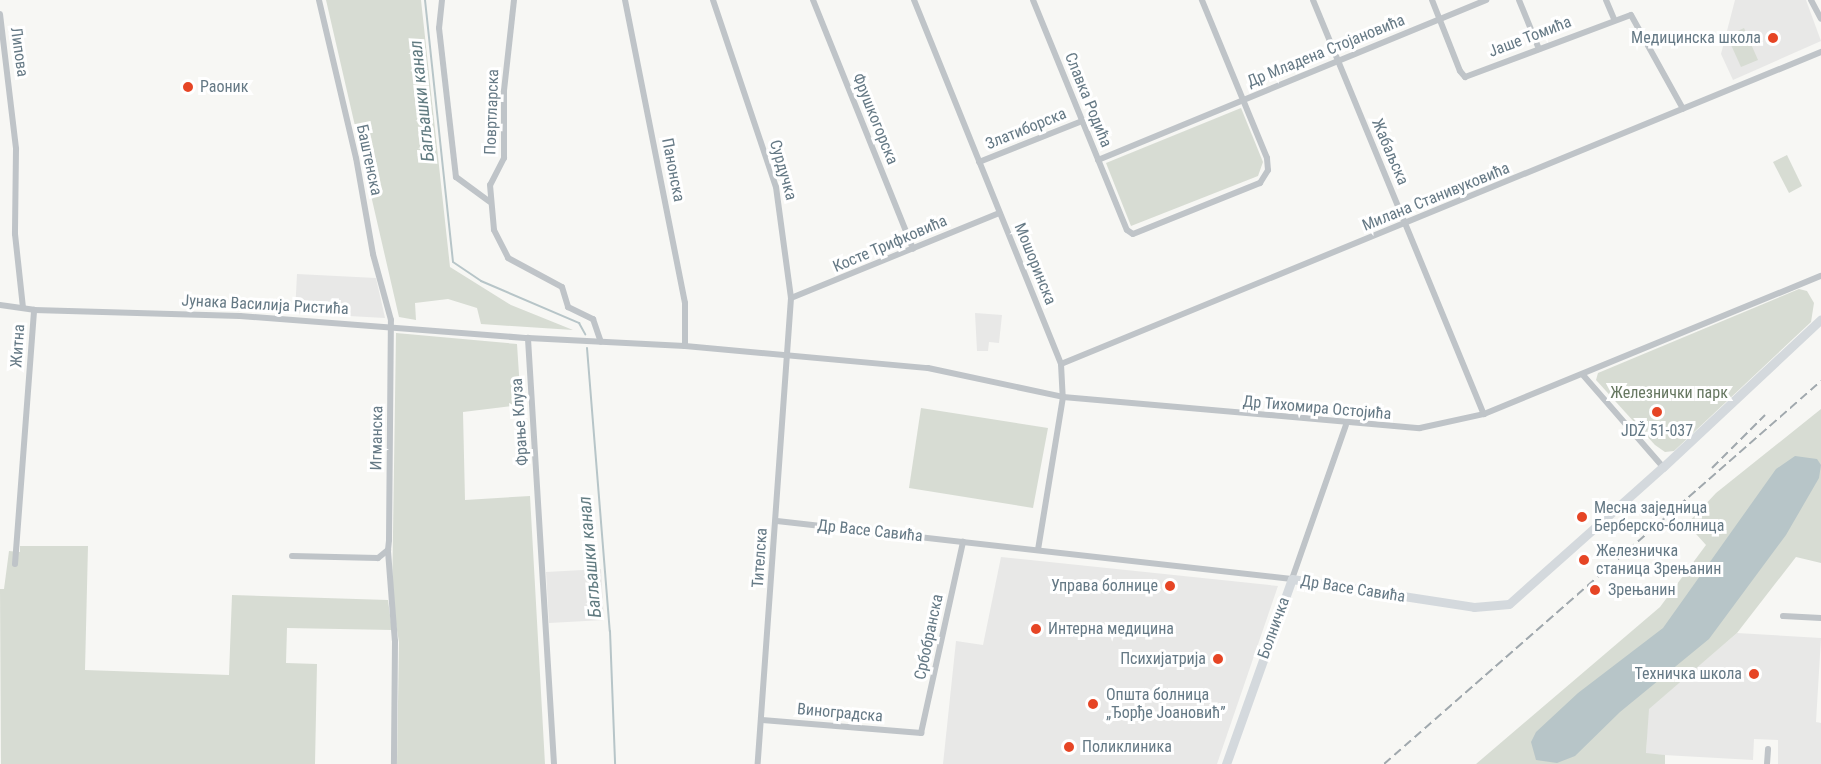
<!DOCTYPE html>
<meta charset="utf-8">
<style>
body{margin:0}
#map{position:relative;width:1821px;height:764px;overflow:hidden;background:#f7f7f4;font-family:"Roboto Condensed",sans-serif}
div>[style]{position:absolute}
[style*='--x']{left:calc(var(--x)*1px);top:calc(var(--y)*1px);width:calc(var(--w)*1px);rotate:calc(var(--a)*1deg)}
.built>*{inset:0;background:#e8e8e7}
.green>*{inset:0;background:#d7dcd3}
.water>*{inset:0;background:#b7c5c8}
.stream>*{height:2px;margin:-1px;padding:0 1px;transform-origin:1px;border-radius:1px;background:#b7c5c8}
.street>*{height:6px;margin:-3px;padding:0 3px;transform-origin:3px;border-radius:3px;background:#bfc4c8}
.secondary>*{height:9px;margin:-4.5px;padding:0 4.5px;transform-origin:4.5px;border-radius:4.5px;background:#d4d9dd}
.rail>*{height:2px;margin-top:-1px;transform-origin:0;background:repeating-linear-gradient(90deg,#a0a8ad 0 9px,transparent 0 13.5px)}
.dots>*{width:16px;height:16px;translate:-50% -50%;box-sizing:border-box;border:3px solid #fff;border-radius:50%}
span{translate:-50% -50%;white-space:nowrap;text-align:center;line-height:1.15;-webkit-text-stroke:6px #fff;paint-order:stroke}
.street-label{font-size:16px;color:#657985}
.poi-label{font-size:16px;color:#657985}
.right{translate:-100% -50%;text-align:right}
.left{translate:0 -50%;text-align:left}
.park-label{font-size:16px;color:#667760}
.water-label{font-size:18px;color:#617b81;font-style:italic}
</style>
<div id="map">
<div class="built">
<i style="clip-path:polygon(1735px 0,1806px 0,1821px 41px,1733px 80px,1721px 54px)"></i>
<i style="clip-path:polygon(297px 274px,376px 278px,385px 318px,295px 313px)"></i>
<i style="clip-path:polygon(975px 313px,1002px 315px,999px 343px,989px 342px,988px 351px,977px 351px)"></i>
<i style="clip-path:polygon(1001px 557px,1278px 586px,1217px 764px,943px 764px,956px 641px,983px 645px)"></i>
<i style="clip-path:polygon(601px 569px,604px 620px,549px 623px,546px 572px)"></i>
<i style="clip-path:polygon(1737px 633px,1821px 638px,1816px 722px,1821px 723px,1821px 764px,1778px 764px,1778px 740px,1754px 739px,1753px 760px,1646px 754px,1648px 709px)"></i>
</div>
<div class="green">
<i style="clip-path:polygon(326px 0,421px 0,450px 267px,511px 305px,573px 330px,481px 324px,477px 308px,448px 299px,415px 303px,416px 320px,399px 317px)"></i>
<i style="clip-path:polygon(1744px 28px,1758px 60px,1741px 67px,1727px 36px)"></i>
<i style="clip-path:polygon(1241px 108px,1263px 162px,1258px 176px,1131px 226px,1106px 163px)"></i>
<i style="clip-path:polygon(1787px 155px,1802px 186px,1789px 193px,1773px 162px)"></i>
<i style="clip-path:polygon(1799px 289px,1807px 291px,1814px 303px,1811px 322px,1674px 451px,1665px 452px,1655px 445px,1596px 380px,1598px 373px)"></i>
<i style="clip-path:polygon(396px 333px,517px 344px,521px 405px,463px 412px,465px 500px,530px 496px,545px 764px,397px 764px,399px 642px,392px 600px)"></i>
<i style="clip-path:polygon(921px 408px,1048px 428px,1033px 508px,909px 488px)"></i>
<i style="clip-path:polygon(1821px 409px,1821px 563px,1796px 557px,1737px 633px,1649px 709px,1646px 753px,1665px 755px,1665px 764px,1476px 764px,1660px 607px,1706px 545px,1687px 524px,1716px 493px)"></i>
<i style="clip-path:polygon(20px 546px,88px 546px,85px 670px,229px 675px,232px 595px,388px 600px,392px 630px,287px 628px,286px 663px,317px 664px,315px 764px,1px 764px,0 589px,4px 589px,9px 551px,20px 552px)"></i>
</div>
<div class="water">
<i style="clip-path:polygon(1795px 456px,1817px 459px,1821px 465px,1819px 478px,1786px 535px,1709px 639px,1620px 712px,1575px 756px,1557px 763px,1536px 760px,1531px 742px,1536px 732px,1578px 693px,1663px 628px,1776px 469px)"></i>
</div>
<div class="stream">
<i style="--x:425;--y:0;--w:263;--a:83.9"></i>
<i style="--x:453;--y:262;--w:34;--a:34"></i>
<i style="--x:481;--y:281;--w:107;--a:23.2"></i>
<i style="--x:579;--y:323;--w:13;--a:61"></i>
<i style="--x:587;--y:348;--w:284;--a:85.4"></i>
<i style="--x:610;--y:631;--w:133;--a:87.8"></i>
</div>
<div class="street">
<i style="--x:442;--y:0;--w:28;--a:96"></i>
<i style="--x:439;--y:28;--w:150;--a:83.5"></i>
<i style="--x:456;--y:177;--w:42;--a:36.3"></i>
<i style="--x:514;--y:0;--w:92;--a:96.3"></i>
<i style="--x:504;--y:91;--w:67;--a:90"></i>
<i style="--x:504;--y:158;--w:30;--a:117"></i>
<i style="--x:490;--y:185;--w:45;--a:84.9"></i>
<i style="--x:494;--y:230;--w:31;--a:63"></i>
<i style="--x:508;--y:258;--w:61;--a:28.2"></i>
<i style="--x:562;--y:287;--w:21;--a:73"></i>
<i style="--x:568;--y:307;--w:28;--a:26"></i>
<i style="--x:593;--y:319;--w:24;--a:71"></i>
<i style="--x:625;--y:0;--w:309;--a:78.8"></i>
<i style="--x:685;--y:303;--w:43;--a:90"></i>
<i style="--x:713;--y:0;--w:197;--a:71.4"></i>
<i style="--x:776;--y:187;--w:112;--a:82.3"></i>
<i style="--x:791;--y:298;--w:467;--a:94.1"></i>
<i style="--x:813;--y:0;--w:268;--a:68.1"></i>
<i style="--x:914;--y:0;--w:393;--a:68"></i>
<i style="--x:1061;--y:364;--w:33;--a:87"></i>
<i style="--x:1063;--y:397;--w:155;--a:99.3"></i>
<i style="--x:1033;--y:0;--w:248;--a:67.8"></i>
<i style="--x:1127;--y:230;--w:7;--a:34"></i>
<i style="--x:1133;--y:234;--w:137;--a:-21.9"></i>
<i style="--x:1260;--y:183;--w:15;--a:-58"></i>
<i style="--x:1268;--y:170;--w:12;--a:-95"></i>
<i style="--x:1267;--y:158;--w:171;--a:-112.4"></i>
<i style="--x:1313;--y:0;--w:448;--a:67.6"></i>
<i style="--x:1432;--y:0;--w:76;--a:68.5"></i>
<i style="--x:1460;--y:71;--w:8;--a:50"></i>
<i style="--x:1465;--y:77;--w:177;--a:-20.5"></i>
<i style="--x:1631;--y:15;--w:107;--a:61"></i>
<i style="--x:1519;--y:0;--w:53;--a:67.8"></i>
<i style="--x:1606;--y:0;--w:21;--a:67"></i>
<i style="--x:1811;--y:0;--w:21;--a:62"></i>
<i style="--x:0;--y:14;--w:136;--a:83.2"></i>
<i style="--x:16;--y:149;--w:85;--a:90.7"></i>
<i style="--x:15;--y:234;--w:74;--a:83.8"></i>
<i style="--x:1098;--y:160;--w:420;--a:-22.4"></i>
<i style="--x:979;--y:162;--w:111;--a:-21.7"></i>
<i style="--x:791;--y:298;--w:225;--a:-22.2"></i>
<i style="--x:0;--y:305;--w:34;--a:8"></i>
<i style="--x:34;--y:310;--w:206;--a:1.7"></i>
<i style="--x:240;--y:316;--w:289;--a:4.4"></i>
<i style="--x:1061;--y:364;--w:822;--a:-22.32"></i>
<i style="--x:1583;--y:375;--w:122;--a:49"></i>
<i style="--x:777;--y:521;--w:518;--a:6.43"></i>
<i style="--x:1292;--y:579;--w:163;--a:-70.7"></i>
<i style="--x:388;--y:551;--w:90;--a:85.6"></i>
<i style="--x:395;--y:641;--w:123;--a:90.5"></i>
<i style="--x:292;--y:556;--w:86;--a:1.3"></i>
<i style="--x:378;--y:558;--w:13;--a:-39"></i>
<i style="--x:388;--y:550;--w:10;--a:-84"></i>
<i style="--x:389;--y:540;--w:220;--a:-89.5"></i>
<i style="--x:391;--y:320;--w:68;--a:-105.3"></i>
<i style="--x:373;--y:254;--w:97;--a:-100"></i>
<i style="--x:356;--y:158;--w:162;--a:-103.2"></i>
<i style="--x:15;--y:564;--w:255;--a:-85.7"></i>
<i style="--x:1783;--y:616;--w:38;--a:3"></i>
<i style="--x:762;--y:720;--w:160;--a:4.7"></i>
<i style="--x:921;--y:733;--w:196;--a:-77.6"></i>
<i style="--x:554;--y:764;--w:427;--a:-93.5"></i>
<i style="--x:528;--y:338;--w:157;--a:2.9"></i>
<i style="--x:685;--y:346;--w:244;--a:5.2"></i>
<i style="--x:928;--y:368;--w:138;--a:12.1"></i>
<i style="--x:1063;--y:397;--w:358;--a:5"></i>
<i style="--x:1420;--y:428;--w:66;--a:-12.3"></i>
<i style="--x:1484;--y:414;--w:364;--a:-22.3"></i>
<i style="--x:1767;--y:764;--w:15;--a:-86"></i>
</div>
<div class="secondary">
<i style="--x:1226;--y:764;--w:196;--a:-70.4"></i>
<i style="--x:1292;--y:579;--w:184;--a:8.7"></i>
<i style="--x:1474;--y:607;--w:35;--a:-5"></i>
<i style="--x:1509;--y:604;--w:206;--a:-41.7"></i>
<i style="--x:1663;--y:467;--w:216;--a:-43.1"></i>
</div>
<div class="rail">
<i style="--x:1712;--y:468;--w:75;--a:-45"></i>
<i style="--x:1384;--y:764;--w:581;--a:-41.23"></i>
</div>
<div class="dots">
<i style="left:1773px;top:38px;background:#e64525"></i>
<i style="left:188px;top:87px;background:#e64525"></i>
<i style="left:1657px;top:412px;background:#e64525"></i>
<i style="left:1582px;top:517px;background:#e64525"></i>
<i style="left:1584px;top:560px;background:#e64525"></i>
<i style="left:1170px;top:586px;background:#e64525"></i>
<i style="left:1595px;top:590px;background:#e64525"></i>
<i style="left:1036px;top:629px;background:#e64525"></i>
<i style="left:1218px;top:659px;background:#e64525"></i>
<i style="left:1754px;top:674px;background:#e64525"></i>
<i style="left:1093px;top:704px;background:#e64525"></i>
<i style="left:1069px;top:747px;background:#e64525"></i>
</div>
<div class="street-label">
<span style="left:1530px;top:37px;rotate:-21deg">Јаше Томића</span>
<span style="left:1326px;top:51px;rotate:-22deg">Др Младена Стојановића</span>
<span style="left:19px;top:52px;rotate:82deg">Липова</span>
<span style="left:1088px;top:100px;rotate:68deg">Славка Родића</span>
<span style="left:492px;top:112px;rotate:-88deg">Повртларска</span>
<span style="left:875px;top:119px;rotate:68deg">Фрушкогорска</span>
<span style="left:1026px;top:129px;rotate:-22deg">Златиборска</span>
<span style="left:1390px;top:152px;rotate:67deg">Жабаљска</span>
<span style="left:369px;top:160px;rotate:78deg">Баштенска</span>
<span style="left:673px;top:170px;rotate:79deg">Панонска</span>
<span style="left:783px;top:170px;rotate:74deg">Сурдучка</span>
<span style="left:1436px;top:197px;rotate:-22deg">Милана Станивуковића</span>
<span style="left:890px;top:244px;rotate:-23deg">Косте Трифковића</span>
<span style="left:1035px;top:264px;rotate:68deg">Мошоринска</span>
<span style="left:265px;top:305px;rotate:3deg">Јунака Василија Ристића</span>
<span style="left:18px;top:346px;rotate:-86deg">Житна</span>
<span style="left:1317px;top:408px;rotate:5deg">Др Тихомира Остојића</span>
<span style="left:520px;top:422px;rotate:-94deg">Фрање Клуза</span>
<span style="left:377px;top:438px;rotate:-89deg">Игманска</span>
<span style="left:870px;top:531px;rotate:6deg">Др Васе Савића</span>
<span style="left:760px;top:558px;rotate:-86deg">Тителска</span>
<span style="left:1353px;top:589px;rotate:9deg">Др Васе Савића</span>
<span style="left:1274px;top:628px;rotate:-70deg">Болничка</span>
<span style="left:929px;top:637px;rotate:-78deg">Србобранска</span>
<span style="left:840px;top:713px;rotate:5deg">Виноградска</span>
</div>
<div class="poi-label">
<span class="right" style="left:1761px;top:38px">Медицинска школа</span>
<span class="left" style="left:200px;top:87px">Раоник</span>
<span style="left:1657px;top:431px">JDŽ 51-037</span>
<span class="left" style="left:1594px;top:517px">Месна заједница<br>Берберско-болница</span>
<span class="left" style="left:1596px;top:560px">Железничка<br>станица Зрењанин</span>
<span class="right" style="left:1158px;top:586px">Управа болнице</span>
<span class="left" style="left:1608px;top:590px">Зрењанин</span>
<span class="left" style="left:1048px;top:629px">Интерна медицина</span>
<span class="right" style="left:1206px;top:659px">Психијатрија</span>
<span class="right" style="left:1742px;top:674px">Техничка школа</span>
<span class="left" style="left:1106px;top:704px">Општа болница<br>„Ђорђе Јоановић”</span>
<span class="left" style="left:1082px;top:747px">Поликлиника</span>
</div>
<div class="park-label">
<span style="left:1669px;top:393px">Железнички парк</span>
</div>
<div class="water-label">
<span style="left:422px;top:101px;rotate:-96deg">Багљашки канал</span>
<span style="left:590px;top:557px;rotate:-95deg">Багљашки канал</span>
</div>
</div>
